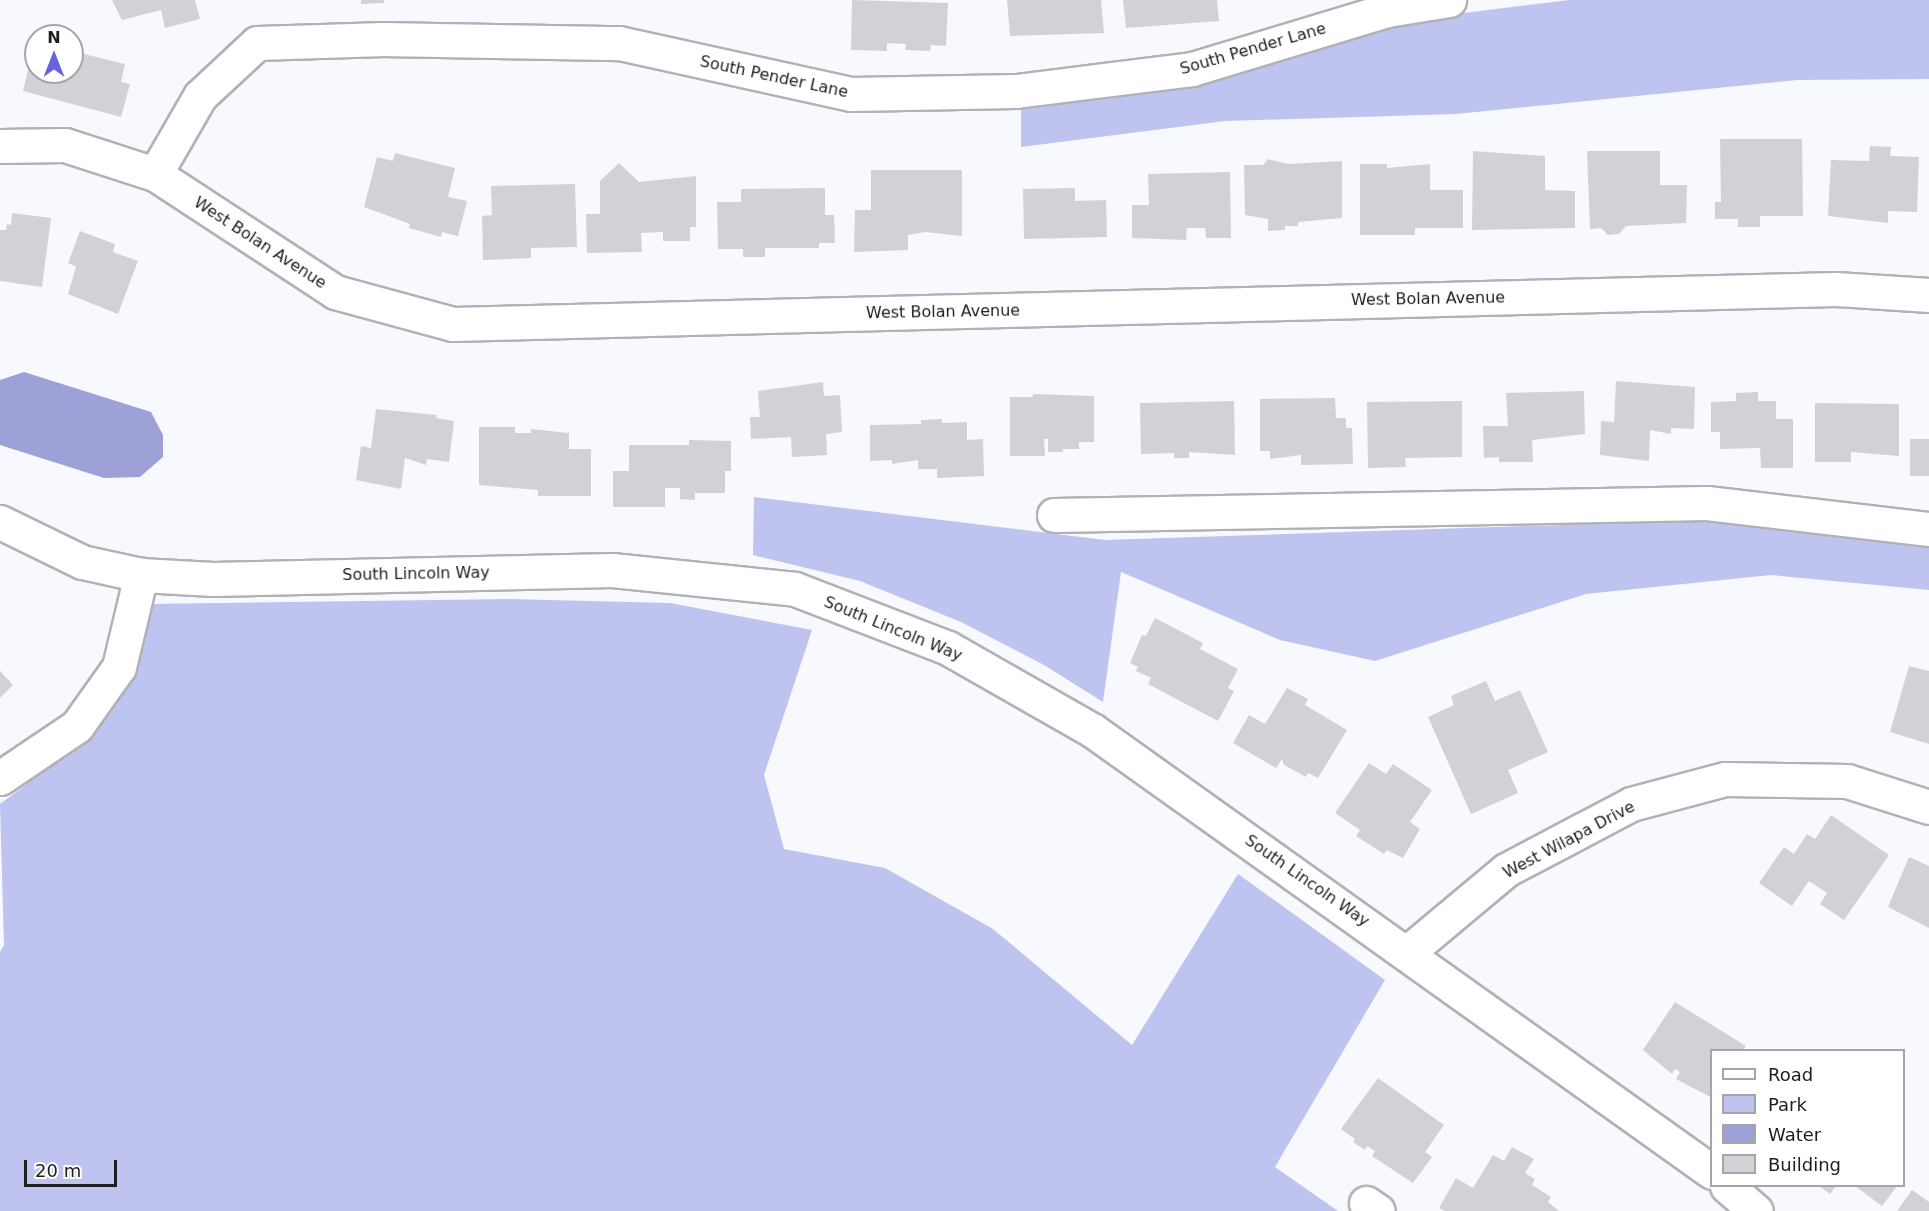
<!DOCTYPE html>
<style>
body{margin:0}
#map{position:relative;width:1929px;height:1211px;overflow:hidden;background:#f8f9fe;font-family:"DejaVu Sans",sans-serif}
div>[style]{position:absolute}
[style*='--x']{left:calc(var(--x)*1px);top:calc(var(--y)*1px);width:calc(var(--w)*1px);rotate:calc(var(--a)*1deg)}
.green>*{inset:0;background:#bfc3f0}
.water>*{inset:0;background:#9da1d7}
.building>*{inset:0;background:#d1d2d7}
.roads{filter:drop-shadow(2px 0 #b1b2b7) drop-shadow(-2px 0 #b1b2b7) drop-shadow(0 2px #b1b2b7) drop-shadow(0 -2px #b1b2b7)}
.minor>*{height:33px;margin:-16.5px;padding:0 16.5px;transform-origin:16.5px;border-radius:16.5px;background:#fff}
span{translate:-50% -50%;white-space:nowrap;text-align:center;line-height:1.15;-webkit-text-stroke:4.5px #fff;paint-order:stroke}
.street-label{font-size:16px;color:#1e1e20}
.legend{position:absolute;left:1710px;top:1049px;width:195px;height:138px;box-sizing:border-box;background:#fff;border:2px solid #a5a5a6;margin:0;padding:8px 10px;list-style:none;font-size:18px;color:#1e1e20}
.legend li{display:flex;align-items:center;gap:12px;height:30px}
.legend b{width:30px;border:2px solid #a5a5a6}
.north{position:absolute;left:24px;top:24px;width:60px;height:60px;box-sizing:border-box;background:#fff;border:2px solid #a5a5a6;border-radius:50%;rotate:0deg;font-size:16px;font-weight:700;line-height:24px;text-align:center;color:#1e1e20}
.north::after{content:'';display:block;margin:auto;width:21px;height:27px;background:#6763dc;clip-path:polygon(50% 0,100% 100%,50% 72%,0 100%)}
.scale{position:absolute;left:24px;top:1160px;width:93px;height:27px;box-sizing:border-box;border:3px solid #1e1e20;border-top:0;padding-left:8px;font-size:18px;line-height:21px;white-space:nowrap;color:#1e1e20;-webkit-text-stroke:4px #fff;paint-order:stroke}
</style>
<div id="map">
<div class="green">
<i style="clip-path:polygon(1569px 0,1929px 0,1929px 79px,1798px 80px,1456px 114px,1225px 121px,1021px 147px,1021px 107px,1201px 80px,1391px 22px)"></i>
<i style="clip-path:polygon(754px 497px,1105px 540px,1711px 520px,1929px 546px,1929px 590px,1771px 575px,1586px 594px,1375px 661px,1280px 640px,1121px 572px,1103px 702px,1044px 665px,961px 622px,860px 581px,753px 555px)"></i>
<i style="clip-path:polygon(509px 599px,670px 603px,812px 630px,764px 775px,784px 849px,885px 868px,993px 929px,1132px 1045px,1238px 874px,1385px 980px,1275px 1167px,1338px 1211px,0 1211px,0 952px,4px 945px,0 804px,83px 742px,148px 604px)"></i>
</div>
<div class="water">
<i style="clip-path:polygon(24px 372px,151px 412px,163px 435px,163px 457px,140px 477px,104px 478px,0 445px,0 380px)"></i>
</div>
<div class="building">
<i style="clip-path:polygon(112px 0,195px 0,200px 19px,165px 28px,161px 10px,122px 20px)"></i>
<i style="clip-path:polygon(361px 0,384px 0,384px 3px,361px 4px)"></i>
<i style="clip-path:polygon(852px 0,948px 3px,946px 46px,931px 45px,930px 51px,905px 50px,906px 44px,887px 43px,887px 51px,851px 50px)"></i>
<i style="clip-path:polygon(1007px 0,1101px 0,1104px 33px,1010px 36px)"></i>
<i style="clip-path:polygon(1123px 0,1217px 0,1219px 21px,1126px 28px)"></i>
<i style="clip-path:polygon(35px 41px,36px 72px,72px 72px,72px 51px,125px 64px,121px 82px,130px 84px,121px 117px,23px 91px)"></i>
<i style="clip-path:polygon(1720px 139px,1802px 139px,1803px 216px,1760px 216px,1760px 227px,1738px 227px,1738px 219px,1715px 219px,1715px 202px,1721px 202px)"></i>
<i style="clip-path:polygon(1870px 146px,1891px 147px,1890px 156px,1919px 157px,1917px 212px,1888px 211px,1888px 223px,1828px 216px,1831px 160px,1869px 161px)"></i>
<i style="clip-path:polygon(1473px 151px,1545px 156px,1545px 190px,1575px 191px,1575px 228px,1472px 230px)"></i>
<i style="clip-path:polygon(1587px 151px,1660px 151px,1660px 185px,1687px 185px,1686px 223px,1626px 226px,1619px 234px,1608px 235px,1601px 228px,1590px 229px)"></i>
<i style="clip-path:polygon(395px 153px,455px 168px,448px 197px,467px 201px,458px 236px,442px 232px,441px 237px,409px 228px,410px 224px,364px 207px,377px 157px,393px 161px)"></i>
<i style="clip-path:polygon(1268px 159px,1288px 164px,1342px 161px,1342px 218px,1298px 222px,1298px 226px,1285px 226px,1285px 230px,1268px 231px,1268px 219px,1245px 215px,1244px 165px,1263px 165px)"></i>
<i style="clip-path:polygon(619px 163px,639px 182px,696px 176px,696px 227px,690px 227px,690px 241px,663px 241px,663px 232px,641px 233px,642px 252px,587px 253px,586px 214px,600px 214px,600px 181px)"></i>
<i style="clip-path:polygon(1360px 164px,1387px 164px,1387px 168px,1430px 164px,1430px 190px,1463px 190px,1463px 228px,1415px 228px,1415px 235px,1360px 235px)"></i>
<i style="clip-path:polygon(871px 170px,962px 170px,962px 236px,925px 232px,908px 235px,908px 250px,854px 252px,855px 210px,871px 210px)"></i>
<i style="clip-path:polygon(1230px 172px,1231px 238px,1206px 238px,1205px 228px,1187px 228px,1186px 240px,1132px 238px,1132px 205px,1149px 205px,1148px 174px)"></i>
<i style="clip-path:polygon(575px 184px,577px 247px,531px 248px,531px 258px,483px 260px,482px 216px,492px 215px,491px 186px)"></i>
<i style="clip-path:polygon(825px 188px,825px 215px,834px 215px,835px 243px,819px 243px,819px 248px,765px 248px,765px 257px,743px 257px,743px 249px,718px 249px,717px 202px,741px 202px,741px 189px)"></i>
<i style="clip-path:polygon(1075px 188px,1075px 201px,1106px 200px,1107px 237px,1024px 239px,1023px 189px)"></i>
<i style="clip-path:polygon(12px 213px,51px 218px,42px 287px,0 281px,0 230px,6px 230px,7px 224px,11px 225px)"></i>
<i style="clip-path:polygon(80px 231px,115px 244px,113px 252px,138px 261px,118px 314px,68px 294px,76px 267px,68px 263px)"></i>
<i style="clip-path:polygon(1616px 381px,1695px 387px,1694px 429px,1671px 428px,1671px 434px,1650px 430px,1649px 461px,1600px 455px,1601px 421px,1614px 422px)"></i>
<i style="clip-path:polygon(823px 382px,824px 396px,840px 395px,842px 432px,826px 434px,827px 455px,792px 457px,791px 437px,751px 439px,750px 417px,760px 417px,758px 391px)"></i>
<i style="clip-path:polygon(1584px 391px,1585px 434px,1532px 440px,1533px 462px,1499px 462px,1499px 457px,1484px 458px,1483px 426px,1508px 426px,1506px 393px)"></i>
<i style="clip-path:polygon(1758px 392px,1758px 401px,1776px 401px,1776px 419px,1793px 419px,1793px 468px,1761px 468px,1760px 448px,1720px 449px,1720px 432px,1711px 432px,1711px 402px,1736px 401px,1736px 393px)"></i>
<i style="clip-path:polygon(1034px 394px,1094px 396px,1094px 442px,1079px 442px,1079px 449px,1063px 449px,1063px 452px,1048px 452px,1048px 439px,1044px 439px,1045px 456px,1010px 456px,1010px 397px,1032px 397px)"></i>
<i style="clip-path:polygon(1335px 398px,1336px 418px,1346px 418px,1346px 428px,1352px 428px,1353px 464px,1301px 465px,1301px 455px,1270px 459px,1270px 451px,1260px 451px,1260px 399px)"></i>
<i style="clip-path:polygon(1234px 401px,1235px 455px,1189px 452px,1189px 458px,1174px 458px,1174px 453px,1141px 454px,1140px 403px)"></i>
<i style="clip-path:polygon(1462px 401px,1462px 457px,1405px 458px,1406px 467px,1368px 468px,1367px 402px)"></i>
<i style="clip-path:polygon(1815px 403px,1899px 404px,1899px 456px,1851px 452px,1851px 462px,1815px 462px)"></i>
<i style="clip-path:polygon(376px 409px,437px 415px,436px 418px,454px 421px,449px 462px,427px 459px,426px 465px,405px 458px,401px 489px,356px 480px,361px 446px,371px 448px)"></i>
<i style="clip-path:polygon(942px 419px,942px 423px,967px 422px,967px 440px,983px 439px,984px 476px,937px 478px,937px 469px,918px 469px,918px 460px,892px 464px,892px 460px,870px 461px,870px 425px,921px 424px,921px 420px)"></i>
<i style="clip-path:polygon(479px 427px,515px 427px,515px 433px,531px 433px,531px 429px,569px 433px,569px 449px,591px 449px,591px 496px,538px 496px,538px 490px,479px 485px)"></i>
<i style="clip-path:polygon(1910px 439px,1929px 439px,1929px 476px,1910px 476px)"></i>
<i style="clip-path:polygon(689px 440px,731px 441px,731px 471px,725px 471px,725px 493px,695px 493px,695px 500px,680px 499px,680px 488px,665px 488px,665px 507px,613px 507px,613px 471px,629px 471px,629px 445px,689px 445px)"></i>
<i style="clip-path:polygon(1155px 618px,1203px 643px,1200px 649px,1238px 669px,1228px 688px,1234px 691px,1218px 721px,1148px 684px,1151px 678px,1136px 671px,1138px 667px,1130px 663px,1142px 635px,1146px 636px)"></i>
<i style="clip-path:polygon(1909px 666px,1929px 671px,1929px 744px,1890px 732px)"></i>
<i style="clip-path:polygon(0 671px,13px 685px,0 698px)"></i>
<i style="clip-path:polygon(1486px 681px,1495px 701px,1520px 690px,1548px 752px,1508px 770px,1518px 793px,1471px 814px,1428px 717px,1454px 705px,1451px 696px)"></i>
<i style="clip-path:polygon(1287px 688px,1308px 699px,1305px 705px,1347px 730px,1318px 778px,1308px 773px,1306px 777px,1284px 765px,1282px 759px,1276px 768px,1233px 743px,1249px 715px,1265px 724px)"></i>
<i style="clip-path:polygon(1369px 763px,1386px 774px,1393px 764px,1432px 790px,1410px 822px,1420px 829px,1403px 858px,1387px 850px,1384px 854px,1356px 836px,1360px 830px,1335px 813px)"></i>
<i style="clip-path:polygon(1831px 815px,1889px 855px,1844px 920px,1820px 904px,1827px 893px,1809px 881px,1792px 906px,1759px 883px,1784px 847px,1794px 854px,1807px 834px,1815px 839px)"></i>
<i style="clip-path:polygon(1909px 857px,1929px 866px,1929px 928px,1888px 907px)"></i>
<i style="clip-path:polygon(1675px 1002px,1746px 1046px,1743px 1050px,1712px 1050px,1712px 1098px,1676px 1079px,1680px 1072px,1675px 1069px,1672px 1074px,1643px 1050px)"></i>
<i style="clip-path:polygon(1378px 1078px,1444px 1125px,1425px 1152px,1432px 1157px,1413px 1183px,1372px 1156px,1375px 1151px,1367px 1146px,1365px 1150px,1353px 1142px,1355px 1139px,1341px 1129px)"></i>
<i style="clip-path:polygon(1512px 1147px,1534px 1159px,1525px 1173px,1535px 1179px,1532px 1185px,1551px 1197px,1548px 1202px,1559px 1211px,1445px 1211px,1439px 1208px,1456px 1178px,1473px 1188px,1493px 1155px,1504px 1161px)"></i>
<i style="clip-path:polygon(1819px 1186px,1836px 1186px,1830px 1194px)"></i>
<i style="clip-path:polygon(1855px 1186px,1897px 1186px,1882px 1206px)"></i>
<i style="clip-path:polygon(1912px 1190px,1929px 1202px,1929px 1211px,1897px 1211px)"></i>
</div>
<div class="roads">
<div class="minor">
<i style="--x:0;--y:146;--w:65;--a:-0.9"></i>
<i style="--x:65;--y:145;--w:95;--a:17.9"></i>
<i style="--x:155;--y:174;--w:215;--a:33.2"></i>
<i style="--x:335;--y:292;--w:122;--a:15.2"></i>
<i style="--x:453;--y:324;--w:1383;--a:-1.45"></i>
<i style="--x:1836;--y:289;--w:93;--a:3.7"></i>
<i style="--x:155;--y:174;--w:90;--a:-60"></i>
<i style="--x:200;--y:96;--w:78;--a:-42.9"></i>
<i style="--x:257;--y:43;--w:127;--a:-1.8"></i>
<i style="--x:384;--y:39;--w:235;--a:1"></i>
<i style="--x:619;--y:43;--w:238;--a:12.4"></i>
<i style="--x:851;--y:94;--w:165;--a:-1"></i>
<i style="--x:1016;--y:91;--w:177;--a:-7.1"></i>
<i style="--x:1192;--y:69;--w:204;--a:-16.8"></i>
<i style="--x:1387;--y:10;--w:63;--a:-9.2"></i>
<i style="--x:1054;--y:515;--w:653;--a:-1.05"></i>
<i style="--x:1707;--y:503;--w:224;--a:6.7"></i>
<i style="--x:0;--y:522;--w:91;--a:26"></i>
<i style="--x:82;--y:562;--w:60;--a:12.4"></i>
<i style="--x:141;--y:575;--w:72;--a:3.2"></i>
<i style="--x:213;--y:579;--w:399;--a:-1.3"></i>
<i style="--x:612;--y:570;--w:184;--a:5.9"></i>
<i style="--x:795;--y:589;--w:164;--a:21.1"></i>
<i style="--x:948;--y:648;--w:166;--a:29.7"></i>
<i style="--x:1092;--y:730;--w:761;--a:35.49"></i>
<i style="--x:0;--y:778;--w:93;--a:-34"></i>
<i style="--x:77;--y:726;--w:72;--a:-54.6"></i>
<i style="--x:119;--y:667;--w:95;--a:-76.6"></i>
<i style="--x:1408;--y:952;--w:128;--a:-39.9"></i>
<i style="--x:1506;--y:870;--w:141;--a:-27.8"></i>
<i style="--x:1631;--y:804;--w:97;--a:-14.9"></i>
<i style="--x:1725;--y:779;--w:122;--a:0.9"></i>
<i style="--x:1847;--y:781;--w:86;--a:17.6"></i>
<i style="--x:1727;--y:1186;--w:38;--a:41"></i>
<i style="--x:1366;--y:1203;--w:14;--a:34"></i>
</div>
</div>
<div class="street-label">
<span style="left:1253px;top:49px;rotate:-16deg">South Pender Lane</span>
<span style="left:774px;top:77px;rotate:12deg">South Pender Lane</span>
<span style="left:260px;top:243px;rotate:33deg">West Bolan Avenue</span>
<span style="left:1428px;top:299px;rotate:-1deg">West Bolan Avenue</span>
<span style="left:943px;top:312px;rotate:-1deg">West Bolan Avenue</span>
<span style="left:416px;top:574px;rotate:-1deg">South Lincoln Way</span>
<span style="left:893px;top:629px;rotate:22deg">South Lincoln Way</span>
<span style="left:1569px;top:840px;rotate:-28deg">West Wilapa Drive</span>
<span style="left:1307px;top:881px;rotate:35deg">South Lincoln Way</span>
</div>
<ul class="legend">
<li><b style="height:8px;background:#fff"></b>Road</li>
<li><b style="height:16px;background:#bfc3f0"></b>Park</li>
<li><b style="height:16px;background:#9da1d7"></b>Water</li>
<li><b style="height:16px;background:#d1d2d7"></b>Building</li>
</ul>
<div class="north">N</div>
<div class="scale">20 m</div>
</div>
